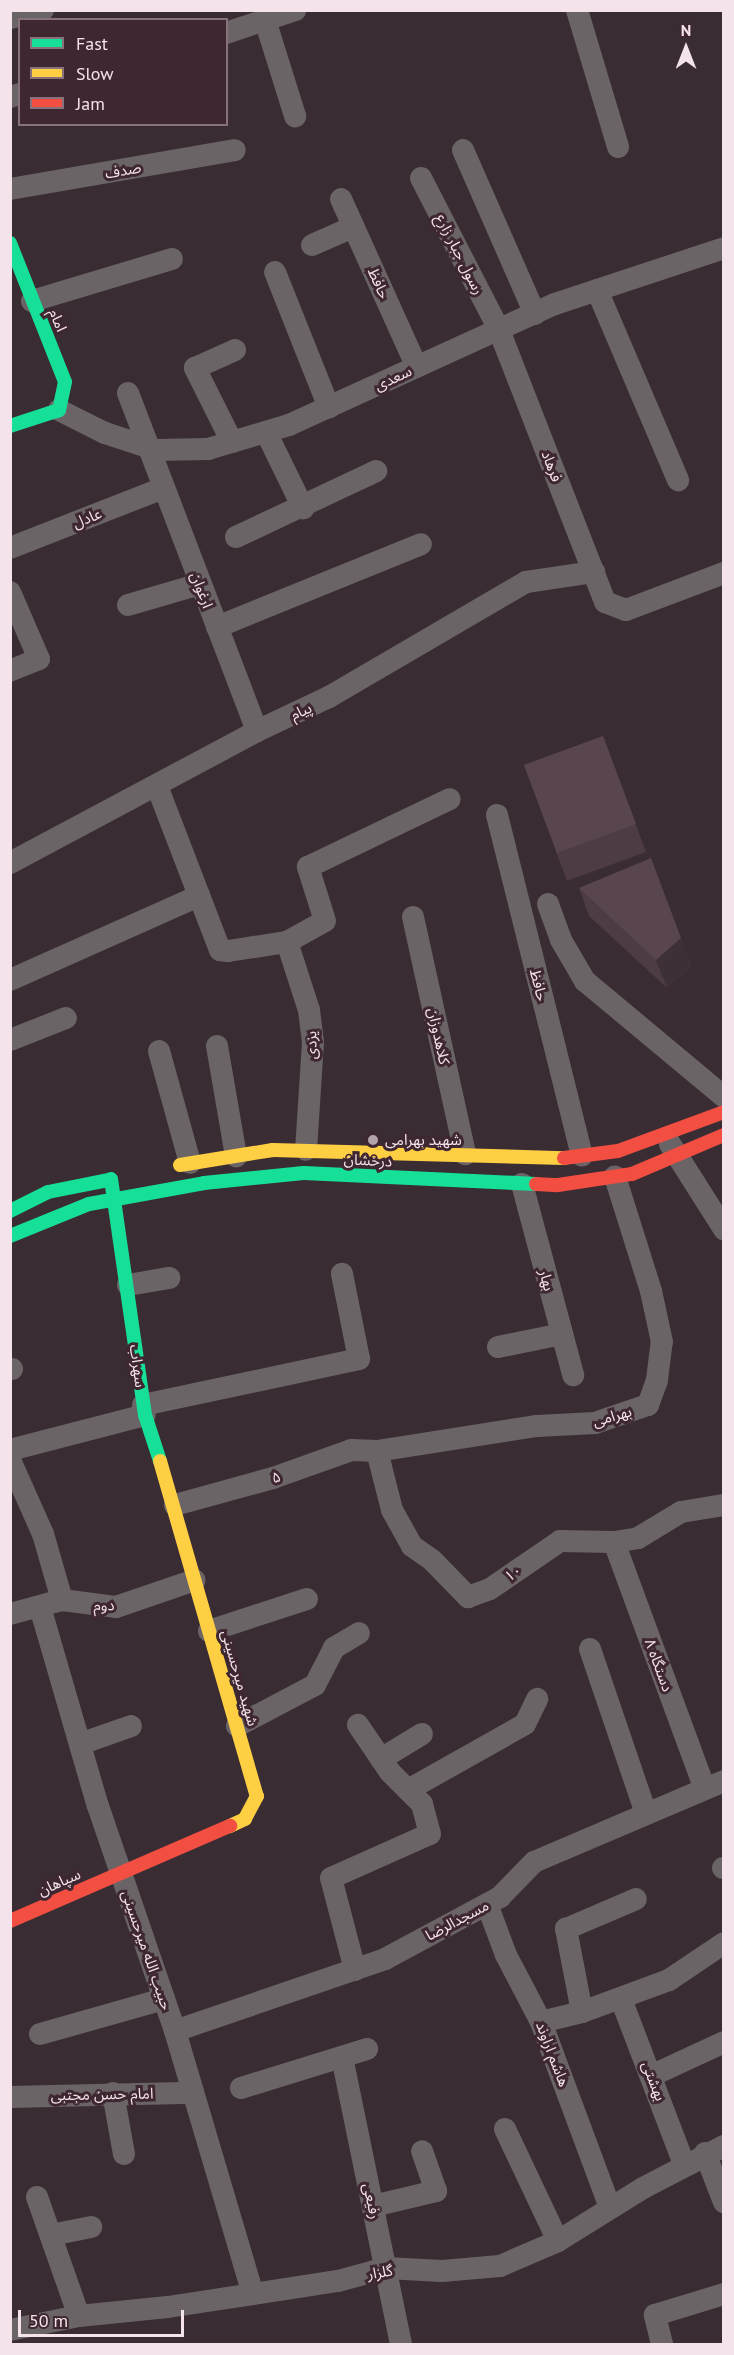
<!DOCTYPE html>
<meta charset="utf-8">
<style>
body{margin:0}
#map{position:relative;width:734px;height:2355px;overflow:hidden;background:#392d33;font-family:"PT Sans","Noto Sans Arabic",sans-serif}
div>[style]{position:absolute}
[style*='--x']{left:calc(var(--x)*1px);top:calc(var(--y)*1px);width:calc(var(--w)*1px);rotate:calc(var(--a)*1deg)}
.street>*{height:22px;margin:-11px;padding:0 11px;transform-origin:11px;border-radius:11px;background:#6a6467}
.fast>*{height:14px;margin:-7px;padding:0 7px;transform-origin:7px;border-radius:7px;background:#16e098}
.slow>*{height:14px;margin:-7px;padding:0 7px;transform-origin:7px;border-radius:7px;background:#ffcf43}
.jam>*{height:14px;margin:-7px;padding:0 7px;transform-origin:7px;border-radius:7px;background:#f24e42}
.wall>*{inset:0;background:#4d3b45}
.shaded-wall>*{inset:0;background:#3e3038}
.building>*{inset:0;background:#594550}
.dots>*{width:16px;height:16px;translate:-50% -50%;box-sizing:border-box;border:3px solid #3f2732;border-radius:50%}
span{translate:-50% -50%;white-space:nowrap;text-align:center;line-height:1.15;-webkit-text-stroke:6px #3f2732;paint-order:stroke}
.street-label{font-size:15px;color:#f4e3ea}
.poi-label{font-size:15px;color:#f4e3ea}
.left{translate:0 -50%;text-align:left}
.frame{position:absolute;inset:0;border:12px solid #f4e3ea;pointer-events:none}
.legend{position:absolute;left:18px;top:18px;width:210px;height:108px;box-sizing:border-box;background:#3f2732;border:2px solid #87727c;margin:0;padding:8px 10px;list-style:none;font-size:18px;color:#f4e3ea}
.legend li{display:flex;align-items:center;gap:12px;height:30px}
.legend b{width:30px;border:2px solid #87727c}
.north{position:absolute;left:656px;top:18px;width:60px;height:60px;-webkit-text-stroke:4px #3f2732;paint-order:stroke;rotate:0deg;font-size:16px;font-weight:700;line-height:24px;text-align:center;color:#f4e3ea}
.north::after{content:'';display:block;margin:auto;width:21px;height:27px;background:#f4e3ea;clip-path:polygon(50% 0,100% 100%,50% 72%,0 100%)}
.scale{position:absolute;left:18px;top:2310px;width:166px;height:27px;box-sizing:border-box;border:3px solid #f4e3ea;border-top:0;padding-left:8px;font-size:18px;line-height:21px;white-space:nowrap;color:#f4e3ea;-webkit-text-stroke:4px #3f2732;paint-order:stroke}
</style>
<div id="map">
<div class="street">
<i style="--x:577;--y:10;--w:143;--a:73.3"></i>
<i style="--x:10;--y:18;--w:34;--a:-14"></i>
<i style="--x:265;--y:20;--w:101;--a:72.6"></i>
<i style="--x:226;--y:33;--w:73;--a:-18.4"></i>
<i style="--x:10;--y:97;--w:10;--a:-17"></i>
<i style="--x:463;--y:150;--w:179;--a:66.3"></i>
<i style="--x:421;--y:178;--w:171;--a:62.8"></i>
<i style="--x:499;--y:330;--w:292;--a:68.7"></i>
<i style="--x:605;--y:602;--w:22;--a:21"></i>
<i style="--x:626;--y:610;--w:105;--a:-20.7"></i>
<i style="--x:10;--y:189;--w:228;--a:-9.8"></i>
<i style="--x:341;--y:199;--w:184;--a:65.7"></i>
<i style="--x:312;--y:245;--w:45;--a:-23.7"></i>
<i style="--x:275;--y:272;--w:146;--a:68.3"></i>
<i style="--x:597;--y:290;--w:207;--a:66.9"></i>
<i style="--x:32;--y:301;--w:146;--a:-16.7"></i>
<i style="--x:128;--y:393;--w:362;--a:69.1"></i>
<i style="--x:59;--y:410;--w:51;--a:26.6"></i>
<i style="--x:105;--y:433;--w:55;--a:18.1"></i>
<i style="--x:157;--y:450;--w:51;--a:-1.1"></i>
<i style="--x:208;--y:449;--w:84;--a:-16.5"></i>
<i style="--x:289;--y:425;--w:292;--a:-24.5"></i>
<i style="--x:555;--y:304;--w:178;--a:-18.3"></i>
<i style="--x:266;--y:432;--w:85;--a:64"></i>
<i style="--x:232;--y:442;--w:83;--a:-116.6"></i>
<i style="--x:195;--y:368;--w:44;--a:-24.2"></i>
<i style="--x:236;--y:537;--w:155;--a:-25.2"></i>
<i style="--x:10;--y:548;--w:164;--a:-21.4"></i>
<i style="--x:10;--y:592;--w:73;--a:66.6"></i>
<i style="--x:39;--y:659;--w:31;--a:158"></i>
<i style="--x:128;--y:605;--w:75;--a:-16.3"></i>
<i style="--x:217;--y:627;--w:220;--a:-22.1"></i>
<i style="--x:157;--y:786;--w:176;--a:69"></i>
<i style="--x:220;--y:950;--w:8;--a:7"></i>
<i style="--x:228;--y:951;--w:60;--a:-8.7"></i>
<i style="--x:287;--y:942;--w:43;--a:-28.9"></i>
<i style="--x:325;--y:921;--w:57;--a:-107.5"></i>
<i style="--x:308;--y:867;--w:157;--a:-25.6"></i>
<i style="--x:497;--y:815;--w:351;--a:76"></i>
<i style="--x:10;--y:863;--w:280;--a:-28.1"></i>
<i style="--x:257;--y:731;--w:80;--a:-25.3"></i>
<i style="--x:329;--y:697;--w:228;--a:-30.3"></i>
<i style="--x:526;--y:582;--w:69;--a:-8.4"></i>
<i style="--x:548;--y:904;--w:38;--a:70"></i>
<i style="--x:561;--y:940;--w:48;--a:59.7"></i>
<i style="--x:585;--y:981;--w:181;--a:39.8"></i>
<i style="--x:413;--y:917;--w:243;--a:77.6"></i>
<i style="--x:287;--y:942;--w:71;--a:72.1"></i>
<i style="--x:309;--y:1010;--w:32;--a:83"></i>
<i style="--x:313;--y:1042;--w:108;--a:93.7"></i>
<i style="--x:10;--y:980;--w:207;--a:-24"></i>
<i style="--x:10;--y:1040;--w:60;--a:-21.4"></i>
<i style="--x:217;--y:1046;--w:112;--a:80.2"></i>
<i style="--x:159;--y:1051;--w:116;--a:74.5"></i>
<i style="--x:670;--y:1144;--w:101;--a:57.6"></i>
<i style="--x:522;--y:1184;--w:198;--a:75"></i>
<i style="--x:128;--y:1285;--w:42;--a:-9.7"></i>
<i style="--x:498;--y:1347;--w:65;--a:-11.5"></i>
<i style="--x:10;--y:1369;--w:2;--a:0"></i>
<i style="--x:143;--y:1405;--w:221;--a:-12"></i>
<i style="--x:359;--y:1359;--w:87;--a:-101.3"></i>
<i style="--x:10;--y:1450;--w:139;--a:-14.5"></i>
<i style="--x:377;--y:1451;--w:61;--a:75.7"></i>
<i style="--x:392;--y:1510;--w:41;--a:60.9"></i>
<i style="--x:412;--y:1546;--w:24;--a:35"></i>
<i style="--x:432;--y:1560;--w:52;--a:45.8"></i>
<i style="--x:468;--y:1597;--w:23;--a:-20"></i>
<i style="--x:490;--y:1589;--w:85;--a:-34.4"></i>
<i style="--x:560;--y:1541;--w:54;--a:1.1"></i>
<i style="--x:614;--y:1542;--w:24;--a:-9"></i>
<i style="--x:638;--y:1538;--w:50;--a:-31.2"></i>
<i style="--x:681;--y:1512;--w:44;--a:-9.2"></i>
<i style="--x:10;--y:1460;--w:81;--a:66"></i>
<i style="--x:43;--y:1534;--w:69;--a:73.9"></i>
<i style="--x:175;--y:1505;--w:102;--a:-15.4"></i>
<i style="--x:273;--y:1478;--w:83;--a:-19.7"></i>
<i style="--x:351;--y:1450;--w:26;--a:2"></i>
<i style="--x:377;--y:1451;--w:162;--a:-8.9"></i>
<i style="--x:537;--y:1426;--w:58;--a:-3"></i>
<i style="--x:595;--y:1423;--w:56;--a:-18.8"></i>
<i style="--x:648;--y:1405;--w:27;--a:-70"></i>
<i style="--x:657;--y:1380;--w:38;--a:-83"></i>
<i style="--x:662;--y:1342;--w:52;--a:-102.2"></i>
<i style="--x:651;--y:1291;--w:120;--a:-107.5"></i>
<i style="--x:614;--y:1542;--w:261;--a:69.8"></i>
<i style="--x:40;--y:1607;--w:207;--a:73.8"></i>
<i style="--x:98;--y:1806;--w:238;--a:71.1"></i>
<i style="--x:175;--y:2031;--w:274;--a:73.5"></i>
<i style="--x:10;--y:1614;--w:54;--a:-15.1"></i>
<i style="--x:62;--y:1600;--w:54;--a:7.4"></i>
<i style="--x:116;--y:1607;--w:83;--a:-18.9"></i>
<i style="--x:209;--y:1631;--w:103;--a:-18.1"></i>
<i style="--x:590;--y:1649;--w:171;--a:71.2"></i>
<i style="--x:237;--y:1726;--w:88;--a:-27.7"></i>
<i style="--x:315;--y:1685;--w:42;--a:-62.8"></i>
<i style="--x:334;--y:1648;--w:29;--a:-31"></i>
<i style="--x:80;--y:1744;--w:54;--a:-19.4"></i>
<i style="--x:381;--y:1759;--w:48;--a:-31.4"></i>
<i style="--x:408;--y:1790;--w:134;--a:-29.4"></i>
<i style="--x:525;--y:1724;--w:28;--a:-64"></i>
<i style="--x:723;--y:1868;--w:1;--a:0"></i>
<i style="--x:487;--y:1904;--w:54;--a:69.6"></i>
<i style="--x:506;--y:1955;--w:76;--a:62.4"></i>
<i style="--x:541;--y:2022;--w:198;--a:69.6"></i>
<i style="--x:355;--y:1970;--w:95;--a:-104.6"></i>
<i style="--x:331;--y:1878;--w:108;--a:-24"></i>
<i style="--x:430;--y:1834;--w:31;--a:-105"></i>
<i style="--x:422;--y:1804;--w:45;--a:-135"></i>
<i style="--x:390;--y:1772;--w:57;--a:-124.2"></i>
<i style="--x:621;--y:1999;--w:177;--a:69.1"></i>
<i style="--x:582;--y:2012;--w:85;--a:-100.9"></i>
<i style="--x:566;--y:1929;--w:76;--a:-23.2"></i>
<i style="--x:541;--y:2022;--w:42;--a:-13.7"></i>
<i style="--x:582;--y:2012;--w:93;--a:-20.2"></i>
<i style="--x:669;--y:1980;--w:66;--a:-33.9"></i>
<i style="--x:175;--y:2031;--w:222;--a:-18.9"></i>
<i style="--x:385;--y:1959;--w:131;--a:-28.3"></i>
<i style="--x:500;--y:1897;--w:49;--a:-45.8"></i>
<i style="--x:534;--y:1862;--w:207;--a:-23.1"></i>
<i style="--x:40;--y:2034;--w:129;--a:-15.8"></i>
<i style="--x:342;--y:2057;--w:293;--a:78.4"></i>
<i style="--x:653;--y:2075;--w:78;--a:-24.9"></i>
<i style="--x:241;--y:2088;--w:132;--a:-17.2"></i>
<i style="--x:113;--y:2093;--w:62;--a:79.8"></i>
<i style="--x:10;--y:2097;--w:183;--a:-1.3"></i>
<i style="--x:505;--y:2129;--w:124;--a:64.7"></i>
<i style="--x:705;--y:2153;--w:53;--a:68.8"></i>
<i style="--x:37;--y:2197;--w:126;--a:70.6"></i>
<i style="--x:373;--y:2206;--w:65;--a:-13.4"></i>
<i style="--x:436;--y:2191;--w:42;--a:-109.3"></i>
<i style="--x:51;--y:2235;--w:41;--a:-11.3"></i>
<i style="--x:10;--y:2330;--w:70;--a:-11.5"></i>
<i style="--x:79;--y:2316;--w:89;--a:-5.8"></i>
<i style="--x:168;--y:2307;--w:172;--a:-8.7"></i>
<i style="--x:338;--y:2281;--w:50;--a:-15.2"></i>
<i style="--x:386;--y:2268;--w:56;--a:3.1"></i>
<i style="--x:442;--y:2271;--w:58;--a:-4.9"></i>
<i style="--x:500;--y:2266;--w:63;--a:-23.3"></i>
<i style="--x:558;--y:2241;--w:100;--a:-31.9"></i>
<i style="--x:643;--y:2188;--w:91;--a:-27.4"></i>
<i style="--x:662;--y:2344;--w:30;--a:-104"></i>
<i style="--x:655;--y:2315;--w:72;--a:-16.9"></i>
</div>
<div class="fast">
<i style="--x:10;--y:243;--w:149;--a:68.4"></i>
<i style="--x:65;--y:382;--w:29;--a:102"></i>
<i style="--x:59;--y:410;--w:52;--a:161.9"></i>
<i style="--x:111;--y:1179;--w:238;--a:81.8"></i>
<i style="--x:145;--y:1415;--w:48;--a:71.9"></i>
<i style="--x:10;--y:1211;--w:42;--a:-26.6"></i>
<i style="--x:48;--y:1192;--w:61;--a:-11.3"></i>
<i style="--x:10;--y:1236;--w:85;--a:-22.1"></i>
<i style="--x:89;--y:1204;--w:117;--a:-10.3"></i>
<i style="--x:204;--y:1183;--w:100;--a:-5.7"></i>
<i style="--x:304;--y:1173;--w:232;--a:2.7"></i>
</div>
<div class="slow">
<i style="--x:180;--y:1165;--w:94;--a:-9.2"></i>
<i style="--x:273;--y:1150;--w:291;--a:1.6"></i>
<i style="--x:160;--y:1461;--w:349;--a:73.9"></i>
<i style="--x:257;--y:1796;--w:26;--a:118"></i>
<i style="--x:245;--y:1819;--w:17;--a:155"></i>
</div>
<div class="jam">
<i style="--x:564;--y:1158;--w:54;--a:-7.4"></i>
<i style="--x:618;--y:1151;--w:113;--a:-20.2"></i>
<i style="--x:536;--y:1184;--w:22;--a:3"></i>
<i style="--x:558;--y:1185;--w:75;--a:-8.5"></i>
<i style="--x:632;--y:1174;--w:100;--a:-23"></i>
<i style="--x:10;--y:1921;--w:240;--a:-23.4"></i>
</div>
<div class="wall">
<i style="clip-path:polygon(603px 736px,646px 852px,567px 881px,524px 765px)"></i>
<i style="clip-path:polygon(579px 888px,692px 966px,667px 988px,589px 916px)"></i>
</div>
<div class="shaded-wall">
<i style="clip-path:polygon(681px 938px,692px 966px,667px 988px,656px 960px)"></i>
</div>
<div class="building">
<i style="clip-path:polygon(603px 736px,636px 824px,557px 853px,524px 765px)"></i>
<i style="clip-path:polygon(651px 858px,681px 938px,656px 960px,579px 888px)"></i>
</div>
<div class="dots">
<i style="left:373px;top:1140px;background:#b3a3aa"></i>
</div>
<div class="street-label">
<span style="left:123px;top:170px;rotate:-10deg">صدف</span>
<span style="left:460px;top:254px;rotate:63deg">رسول جبار زارع</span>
<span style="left:379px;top:283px;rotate:66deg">حافظ</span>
<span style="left:58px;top:320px;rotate:67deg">امام</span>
<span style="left:393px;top:378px;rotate:-25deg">سعدی</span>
<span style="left:552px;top:466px;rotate:69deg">فرهاد</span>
<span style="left:87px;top:518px;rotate:-22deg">عادل</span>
<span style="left:202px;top:590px;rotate:69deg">ارغوان</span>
<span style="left:301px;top:711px;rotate:-25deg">پیام</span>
<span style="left:539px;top:985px;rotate:76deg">حافظ</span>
<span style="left:439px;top:1036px;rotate:78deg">کلاهدوزان</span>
<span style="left:311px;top:1045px;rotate:-91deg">یزدی</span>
<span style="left:368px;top:1160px;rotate:3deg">درخشان</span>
<span style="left:547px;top:1280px;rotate:75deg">بهار</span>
<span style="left:138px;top:1366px;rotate:82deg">سهراب</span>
<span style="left:612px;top:1416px;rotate:-16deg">بهرامی</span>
<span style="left:276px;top:1477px;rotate:-20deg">۵</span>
<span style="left:513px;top:1573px;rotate:-35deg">۱۰</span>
<span style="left:104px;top:1605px;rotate:-1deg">دوم</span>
<span style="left:659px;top:1665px;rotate:70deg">۸ دستگاه</span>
<span style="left:240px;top:1678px;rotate:74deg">شهید میرحسینی</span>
<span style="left:59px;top:1882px;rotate:-24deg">سپاهان</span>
<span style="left:457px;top:1920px;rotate:-28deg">مسجدالرضا</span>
<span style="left:147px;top:1950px;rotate:71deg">حبیب الله میرحسینی</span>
<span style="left:553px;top:2054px;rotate:69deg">هاشم اراوند</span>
<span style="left:654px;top:2081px;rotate:69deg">بهشتی</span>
<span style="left:102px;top:2094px;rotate:-1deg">امام حسن مجتبی</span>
<span style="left:372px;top:2201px;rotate:78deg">رفیعی</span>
<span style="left:380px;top:2272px;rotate:-9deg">گلزار</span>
</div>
<div class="poi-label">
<span class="left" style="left:385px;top:1140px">شهید بهرامی</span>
</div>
<div class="frame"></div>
<ul class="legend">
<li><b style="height:8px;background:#16e098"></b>Fast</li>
<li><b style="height:8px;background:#ffcf43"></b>Slow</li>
<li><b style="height:8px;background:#f24e42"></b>Jam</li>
</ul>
<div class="north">N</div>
<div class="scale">50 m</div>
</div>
